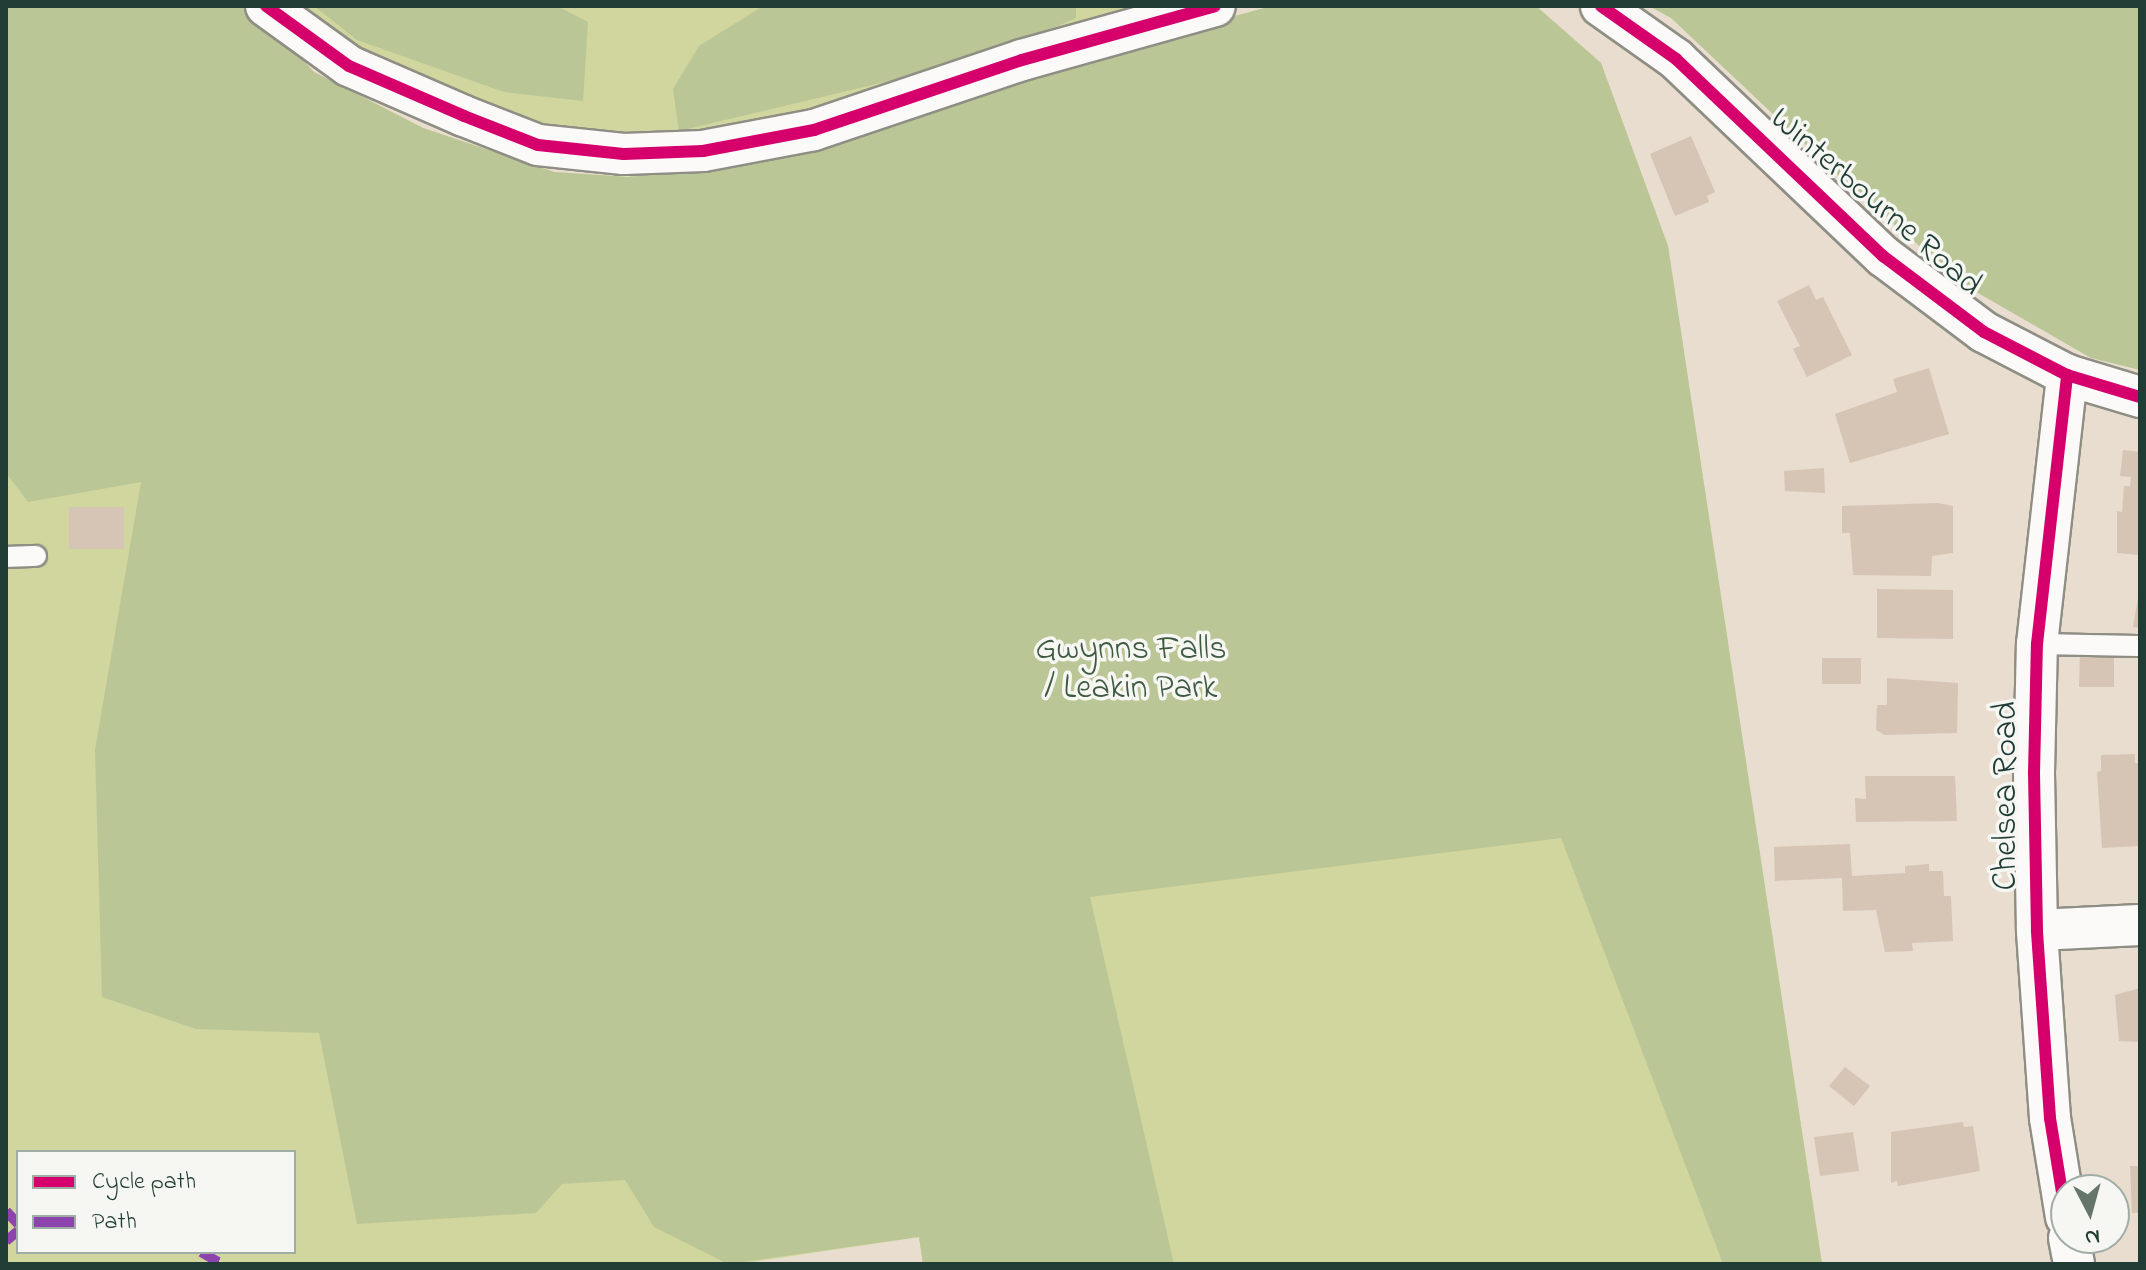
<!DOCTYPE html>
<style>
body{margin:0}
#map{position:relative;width:2146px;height:1270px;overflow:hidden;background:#e8ddce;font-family:"Indie Flower",sans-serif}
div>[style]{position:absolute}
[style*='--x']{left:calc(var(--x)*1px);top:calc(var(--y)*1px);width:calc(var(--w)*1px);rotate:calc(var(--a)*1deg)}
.green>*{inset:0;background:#d0d69d}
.forest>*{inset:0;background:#bac695}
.building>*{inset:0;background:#d6c4b5}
.roads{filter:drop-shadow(2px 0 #8f8e85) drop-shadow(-2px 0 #8f8e85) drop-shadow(0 2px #8f8e85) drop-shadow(0 -2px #8f8e85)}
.service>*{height:20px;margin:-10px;padding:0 10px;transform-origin:10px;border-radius:10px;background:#fcfaf8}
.minor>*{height:40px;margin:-20px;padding:0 20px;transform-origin:20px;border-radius:20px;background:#fcfaf8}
.quiet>*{height:10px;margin-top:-5px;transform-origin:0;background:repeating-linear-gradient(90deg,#8e44ad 0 20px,transparent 0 30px)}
.cycleway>*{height:12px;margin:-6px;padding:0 6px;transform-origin:6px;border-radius:6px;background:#d6006c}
span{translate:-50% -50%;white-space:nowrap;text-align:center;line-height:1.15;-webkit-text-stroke:7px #f6f6f2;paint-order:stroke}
.street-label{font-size:34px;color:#1f3d34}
.park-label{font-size:34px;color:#3e5b41}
.frame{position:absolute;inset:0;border:8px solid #1f3d34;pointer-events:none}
.legend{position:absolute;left:16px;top:1150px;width:280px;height:104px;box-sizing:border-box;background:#f6f6f2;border:2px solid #a0aca6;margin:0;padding:10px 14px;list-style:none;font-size:24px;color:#1f3d34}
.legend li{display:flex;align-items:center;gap:16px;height:40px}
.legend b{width:40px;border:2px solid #a0aca6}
.north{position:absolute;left:2050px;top:1174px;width:80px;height:80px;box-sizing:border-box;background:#f6f6f2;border:2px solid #a0aca6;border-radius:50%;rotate:174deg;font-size:22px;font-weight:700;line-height:32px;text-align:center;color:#1f3d34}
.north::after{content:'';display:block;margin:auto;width:28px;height:36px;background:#65756a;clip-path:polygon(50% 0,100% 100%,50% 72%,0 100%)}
</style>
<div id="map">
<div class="green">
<i style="clip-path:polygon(evenodd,6px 6px,252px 6px,314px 72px,423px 128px,554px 172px,628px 177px,752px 161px,876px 130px,1142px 41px,1272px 6px,1536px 6px,1601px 63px,1668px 246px,1822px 1264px,923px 1264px,919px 1237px,739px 1264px,6px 1264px,6px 6px,18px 1152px,294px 1152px,294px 1252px,18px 1252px,18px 1152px)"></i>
<i style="clip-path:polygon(285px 6px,1188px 6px,784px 130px,574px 140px,337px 45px)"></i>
</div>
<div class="forest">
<i style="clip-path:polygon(6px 6px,252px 6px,314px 72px,423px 128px,554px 172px,628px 177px,752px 161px,876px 130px,1142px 41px,1272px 6px,1536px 6px,1601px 63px,1668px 246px,1822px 1264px,1723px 1264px,1561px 838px,1090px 897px,1174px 1264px,923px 1264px,919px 1237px,728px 1264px,654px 1227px,625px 1180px,562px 1184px,536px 1213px,357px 1224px,319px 1033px,196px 1029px,102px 997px,95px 750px,141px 482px,28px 502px,6px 473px)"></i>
<i style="clip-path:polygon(314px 6px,557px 6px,588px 22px,583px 101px,504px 92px,357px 40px)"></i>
<i style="clip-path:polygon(763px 6px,1076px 6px,1076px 18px,981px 59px,679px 131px,673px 89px,699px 46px)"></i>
<i style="clip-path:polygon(1649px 6px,2140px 6px,2140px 370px,2091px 358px,1971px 289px,1862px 198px,1671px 18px)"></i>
</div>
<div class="building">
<i style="clip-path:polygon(1691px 136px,1715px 192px,1707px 196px,1709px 202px,1675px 216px,1650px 154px)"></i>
<i style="clip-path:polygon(1809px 285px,1816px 300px,1823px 297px,1852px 355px,1807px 377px,1793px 349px,1800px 346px,1777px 301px)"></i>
<i style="clip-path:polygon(1929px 368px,1949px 434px,1850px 463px,1835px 414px,1897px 392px,1893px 379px)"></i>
<i style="clip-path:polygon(2123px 450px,2140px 452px,2140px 555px,2117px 553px,2117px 511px,2122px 512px,2124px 486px,2130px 486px,2131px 477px,2120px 476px)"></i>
<i style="clip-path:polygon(1824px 468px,1825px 493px,1785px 491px,1784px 471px)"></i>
<i style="clip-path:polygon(1938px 503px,1953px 506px,1953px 553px,1932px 556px,1931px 576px,1853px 575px,1850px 533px,1842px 533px,1842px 506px)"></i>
<i style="clip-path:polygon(69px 507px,124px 507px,124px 549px,69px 549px)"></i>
<i style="clip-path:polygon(2140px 586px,2140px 628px,2133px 627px)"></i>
<i style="clip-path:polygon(1877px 589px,1953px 590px,1953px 639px,1877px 638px)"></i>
<i style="clip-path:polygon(2080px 653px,2114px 653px,2114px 687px,2079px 687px)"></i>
<i style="clip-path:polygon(1822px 658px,1861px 658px,1861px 684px,1822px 684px)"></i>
<i style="clip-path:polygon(1887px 678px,1958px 683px,1957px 733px,1885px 735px,1876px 730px,1877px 705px,1887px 705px)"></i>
<i style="clip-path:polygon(2135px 754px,2135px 763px,2140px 763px,2140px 846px,2102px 848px,2097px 772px,2101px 771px,2101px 755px)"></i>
<i style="clip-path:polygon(1865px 776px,1955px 776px,1957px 821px,1856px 822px,1855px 798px,1866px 799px)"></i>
<i style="clip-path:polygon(1850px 844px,1852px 876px,1905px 873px,1905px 866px,1929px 864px,1929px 871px,1943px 871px,1944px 896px,1951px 896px,1953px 941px,1912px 943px,1913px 951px,1885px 952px,1876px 910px,1843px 911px,1842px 878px,1775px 881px,1774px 847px)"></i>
<i style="clip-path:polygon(2140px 988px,2140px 1042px,2119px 1041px,2115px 995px)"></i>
<i style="clip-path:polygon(1845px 1067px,1870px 1086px,1854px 1106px,1829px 1086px)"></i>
<i style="clip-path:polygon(1963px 1122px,1964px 1127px,1973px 1126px,1980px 1171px,1898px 1186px,1897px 1181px,1891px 1183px,1891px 1132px)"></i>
<i style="clip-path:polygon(1853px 1132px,1859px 1171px,1820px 1176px,1814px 1137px)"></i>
<i style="clip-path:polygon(2130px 1166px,2140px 1166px,2140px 1213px,2132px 1213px)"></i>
</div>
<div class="roads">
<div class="service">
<i style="--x:6;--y:557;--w:30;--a:-2"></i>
<i style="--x:2037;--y:644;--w:103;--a:1.1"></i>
</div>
<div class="minor">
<i style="--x:266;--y:6;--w:102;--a:35.9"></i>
<i style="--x:349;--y:66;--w:125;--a:23.5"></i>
<i style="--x:464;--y:116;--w:79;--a:21.4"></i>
<i style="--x:538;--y:145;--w:86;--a:6"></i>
<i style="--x:624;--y:154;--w:79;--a:-2.2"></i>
<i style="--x:703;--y:151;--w:113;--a:-10.7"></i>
<i style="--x:814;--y:130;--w:219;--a:-18.6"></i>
<i style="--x:1022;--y:60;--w:200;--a:-15.6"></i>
<i style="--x:1601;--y:6;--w:92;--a:35.2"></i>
<i style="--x:1676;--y:59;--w:286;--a:43.6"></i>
<i style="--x:1883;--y:256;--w:126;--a:37"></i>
<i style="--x:1984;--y:332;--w:93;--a:27.4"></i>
<i style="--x:2067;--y:375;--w:76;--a:16.8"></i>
<i style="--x:2037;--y:930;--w:103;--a:-2.8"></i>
<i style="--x:2066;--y:1217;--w:100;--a:-99.2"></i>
<i style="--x:2050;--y:1118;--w:188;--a:-94"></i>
<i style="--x:2037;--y:930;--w:157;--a:-91.1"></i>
<i style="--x:2034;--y:773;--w:129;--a:-88.7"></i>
<i style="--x:2037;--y:644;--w:271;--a:-83.6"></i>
<i style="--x:2069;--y:1238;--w:26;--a:79"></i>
</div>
</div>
<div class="quiet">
<i style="--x:6;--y:1211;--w:18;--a:47"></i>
<i style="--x:6;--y:1241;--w:16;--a:-40"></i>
<i style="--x:201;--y:1252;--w:24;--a:30"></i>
</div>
<div class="cycleway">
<i style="--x:266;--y:6;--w:102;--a:35.9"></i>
<i style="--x:349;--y:66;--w:125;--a:23.5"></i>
<i style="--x:464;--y:116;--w:79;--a:21.4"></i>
<i style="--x:538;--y:145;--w:86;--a:6"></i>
<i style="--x:624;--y:154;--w:79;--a:-2.2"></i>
<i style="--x:703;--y:151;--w:113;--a:-10.7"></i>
<i style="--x:814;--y:130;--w:219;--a:-18.6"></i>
<i style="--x:1022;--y:60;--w:200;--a:-15.6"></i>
<i style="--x:1601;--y:6;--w:92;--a:35.2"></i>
<i style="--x:1676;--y:59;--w:286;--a:43.6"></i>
<i style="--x:1883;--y:256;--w:126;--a:37"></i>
<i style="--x:1984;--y:332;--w:93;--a:27.4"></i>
<i style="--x:2067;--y:375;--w:76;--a:16.8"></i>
<i style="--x:2066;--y:1217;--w:100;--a:-99.2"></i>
<i style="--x:2050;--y:1118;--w:188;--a:-94"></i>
<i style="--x:2037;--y:930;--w:157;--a:-91.1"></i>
<i style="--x:2034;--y:773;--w:129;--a:-88.7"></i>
<i style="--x:2037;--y:644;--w:271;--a:-83.6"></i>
</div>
<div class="street-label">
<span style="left:1875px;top:203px;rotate:41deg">Winterbourne Road</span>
<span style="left:2008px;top:796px;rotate:-90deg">Chelsea Road</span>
</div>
<div class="park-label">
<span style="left:1131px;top:670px">Gwynns Falls<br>/ Leakin Park</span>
</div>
<div class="frame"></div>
<ul class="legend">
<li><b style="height:10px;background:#d6006c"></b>Cycle path</li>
<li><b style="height:10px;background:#8e44ad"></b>Path</li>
</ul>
<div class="north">N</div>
</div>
